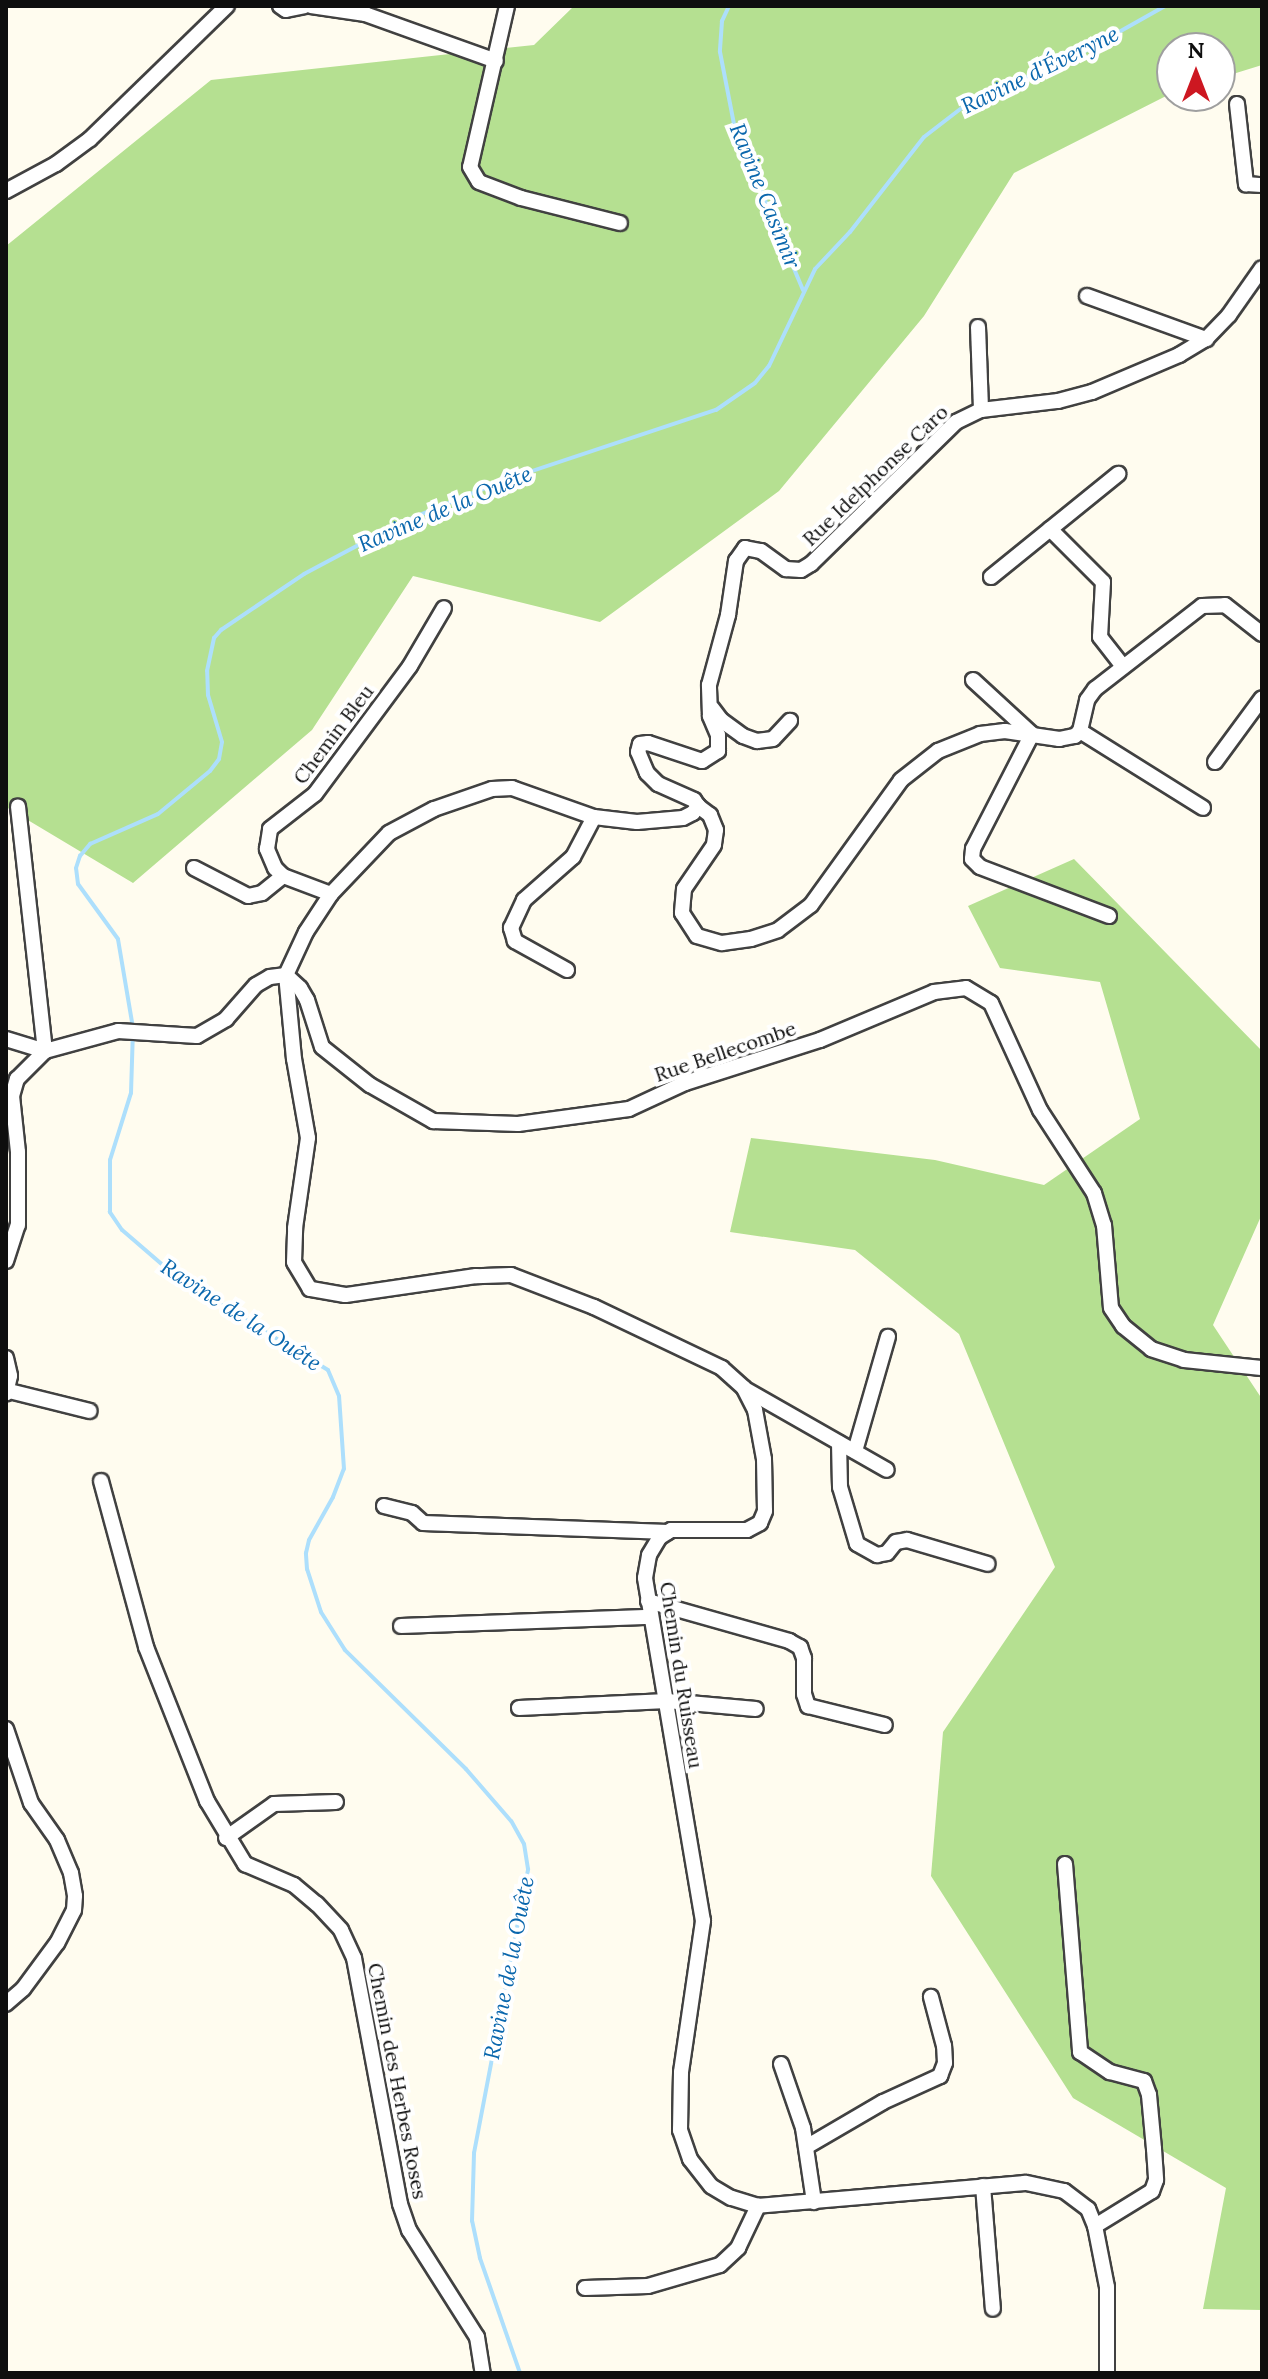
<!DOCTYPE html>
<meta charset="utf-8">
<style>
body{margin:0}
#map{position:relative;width:1268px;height:2379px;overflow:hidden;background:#fffcef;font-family:Lora,serif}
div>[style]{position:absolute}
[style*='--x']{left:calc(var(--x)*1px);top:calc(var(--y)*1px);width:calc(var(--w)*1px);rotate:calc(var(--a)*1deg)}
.forest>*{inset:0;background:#b5e091}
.stream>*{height:4px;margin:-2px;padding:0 2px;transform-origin:2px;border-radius:2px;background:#addffc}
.roads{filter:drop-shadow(2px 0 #414141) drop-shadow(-2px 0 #414141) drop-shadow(0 2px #414141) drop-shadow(0 -2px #414141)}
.street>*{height:14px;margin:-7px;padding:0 7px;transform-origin:7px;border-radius:7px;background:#fff}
span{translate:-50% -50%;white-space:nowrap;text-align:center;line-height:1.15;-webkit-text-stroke:8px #fff;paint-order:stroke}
.street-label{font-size:20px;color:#0e0e0e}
.water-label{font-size:22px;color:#0a67ad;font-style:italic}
.frame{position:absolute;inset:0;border:8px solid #0e0e0e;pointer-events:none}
.north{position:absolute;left:1156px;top:32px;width:80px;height:80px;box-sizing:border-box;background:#fff;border:2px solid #9f9f9f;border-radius:50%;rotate:0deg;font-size:22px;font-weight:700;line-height:32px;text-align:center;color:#0e0e0e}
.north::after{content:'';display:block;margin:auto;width:28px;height:36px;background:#cd1721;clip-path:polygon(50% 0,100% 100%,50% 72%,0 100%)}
</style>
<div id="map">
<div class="forest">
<i style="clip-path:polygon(574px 6px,1262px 6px,1262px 65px,1220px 78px,1220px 48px,1172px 48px,1172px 93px,1014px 173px,924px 316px,779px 491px,600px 622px,413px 576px,312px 730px,133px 883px,6px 807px,6px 246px,211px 80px,534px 45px)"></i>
<i style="clip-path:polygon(1074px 859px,1262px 1051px,1262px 1214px,1213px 1325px,1262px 1399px,1262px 2310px,1203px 2309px,1226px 2188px,1073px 2098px,931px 1876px,943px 1732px,1055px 1567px,959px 1334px,855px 1250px,730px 1232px,751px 1138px,935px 1160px,1044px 1185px,1140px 1119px,1100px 982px,1000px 968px,968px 906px)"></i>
</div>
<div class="stream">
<i style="--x:729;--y:6;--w:17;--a:115"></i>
<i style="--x:722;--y:21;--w:31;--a:94"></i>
<i style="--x:720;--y:52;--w:78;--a:79"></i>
<i style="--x:735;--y:129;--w:175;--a:67.1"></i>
<i style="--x:520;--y:2373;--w:122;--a:-109.2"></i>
<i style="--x:480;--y:2258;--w:38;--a:-102"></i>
<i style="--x:472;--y:2221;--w:68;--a:-88.3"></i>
<i style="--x:474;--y:2153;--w:289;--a:-79.2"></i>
<i style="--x:528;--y:1869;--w:25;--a:-99"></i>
<i style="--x:524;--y:1844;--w:26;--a:-119"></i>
<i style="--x:511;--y:1821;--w:69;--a:-130.9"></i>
<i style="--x:466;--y:1769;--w:170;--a:-135.5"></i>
<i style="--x:345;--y:1650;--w:45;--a:-122.3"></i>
<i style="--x:321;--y:1612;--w:45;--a:-108"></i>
<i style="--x:307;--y:1569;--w:16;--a:-94"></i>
<i style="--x:306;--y:1553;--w:13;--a:-77"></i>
<i style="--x:309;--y:1540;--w:49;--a:-60.8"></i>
<i style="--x:333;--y:1497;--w:30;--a:-69"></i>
<i style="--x:344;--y:1469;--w:73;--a:-93.9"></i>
<i style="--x:339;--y:1396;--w:28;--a:-113"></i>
<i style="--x:328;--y:1370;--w:175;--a:-148.6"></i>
<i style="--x:179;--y:1279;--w:75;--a:-139.3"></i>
<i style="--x:122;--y:1230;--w:22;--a:-124"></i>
<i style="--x:110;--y:1212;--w:52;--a:-90"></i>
<i style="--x:110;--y:1160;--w:70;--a:-72.6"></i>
<i style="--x:131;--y:1093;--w:65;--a:-88.2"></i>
<i style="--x:133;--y:1028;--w:90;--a:-99.6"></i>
<i style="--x:118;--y:939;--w:68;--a:-126"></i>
<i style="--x:78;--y:884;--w:16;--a:-97"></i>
<i style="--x:76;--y:868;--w:13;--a:-72"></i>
<i style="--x:80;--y:856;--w:16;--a:-50"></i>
<i style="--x:90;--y:844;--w:74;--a:-23.8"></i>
<i style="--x:158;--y:814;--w:67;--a:-39.6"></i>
<i style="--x:210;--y:771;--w:15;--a:-53"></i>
<i style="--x:219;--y:759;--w:17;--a:-80"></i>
<i style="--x:222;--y:742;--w:49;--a:-106.6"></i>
<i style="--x:208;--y:695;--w:24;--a:-92"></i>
<i style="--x:207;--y:671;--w:34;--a:-78"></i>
<i style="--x:214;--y:638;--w:11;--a:-49"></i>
<i style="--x:221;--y:630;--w:100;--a:-34"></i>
<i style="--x:304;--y:574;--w:109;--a:-28"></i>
<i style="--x:400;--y:523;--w:113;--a:-22.3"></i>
<i style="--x:505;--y:480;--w:222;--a:-18.4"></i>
<i style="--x:716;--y:410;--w:47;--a:-34.7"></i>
<i style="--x:755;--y:383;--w:22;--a:-51"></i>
<i style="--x:769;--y:366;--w:107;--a:-64.6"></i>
<i style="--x:815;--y:269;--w:51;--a:-46.6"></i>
<i style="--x:850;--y:232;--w:120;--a:-52.1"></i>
<i style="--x:924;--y:137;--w:61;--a:-37.6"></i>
<i style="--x:972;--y:100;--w:107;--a:-22.5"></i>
<i style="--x:1071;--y:59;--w:108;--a:-29.4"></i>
</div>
<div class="roads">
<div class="street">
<i style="--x:280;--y:6;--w:7;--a:34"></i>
<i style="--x:286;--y:10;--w:19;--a:-12"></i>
<i style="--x:311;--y:6;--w:55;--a:8.4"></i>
<i style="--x:365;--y:14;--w:139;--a:19.7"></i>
<i style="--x:507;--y:6;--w:165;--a:102.9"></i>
<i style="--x:470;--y:167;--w:17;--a:59"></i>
<i style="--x:479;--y:182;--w:45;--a:20.9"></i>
<i style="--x:521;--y:198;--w:102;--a:14.2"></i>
<i style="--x:1237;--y:104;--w:81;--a:83.6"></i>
<i style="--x:1246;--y:184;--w:16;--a:4"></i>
<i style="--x:6;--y:191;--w:57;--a:-28.4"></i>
<i style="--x:56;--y:164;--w:42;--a:-36.3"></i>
<i style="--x:90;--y:139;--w:191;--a:-44.2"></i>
<i style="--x:1087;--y:296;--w:127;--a:19.9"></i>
<i style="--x:978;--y:327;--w:83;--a:87.9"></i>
<i style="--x:1050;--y:529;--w:75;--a:45"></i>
<i style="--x:1103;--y:582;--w:55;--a:93.1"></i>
<i style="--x:1100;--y:637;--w:37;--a:52"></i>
<i style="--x:991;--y:577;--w:164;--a:-39"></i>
<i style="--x:973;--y:680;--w:80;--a:42.5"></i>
<i style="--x:1032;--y:734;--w:129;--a:117.2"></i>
<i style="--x:973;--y:849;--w:10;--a:96"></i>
<i style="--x:972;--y:859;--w:11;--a:45"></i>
<i style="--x:980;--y:867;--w:138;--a:20.8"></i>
<i style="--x:712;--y:708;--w:15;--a:53"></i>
<i style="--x:721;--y:720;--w:27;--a:36"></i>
<i style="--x:743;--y:736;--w:15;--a:20"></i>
<i style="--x:757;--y:741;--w:16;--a:-7"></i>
<i style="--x:773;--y:739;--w:25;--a:-47"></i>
<i style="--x:1080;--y:731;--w:145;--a:32"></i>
<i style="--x:1215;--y:762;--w:79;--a:-53.7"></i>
<i style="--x:698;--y:806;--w:15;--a:37"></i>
<i style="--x:710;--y:815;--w:16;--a:68"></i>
<i style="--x:716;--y:830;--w:15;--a:98"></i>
<i style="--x:714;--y:845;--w:53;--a:124.3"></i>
<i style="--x:684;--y:889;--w:24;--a:95"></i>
<i style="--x:682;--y:913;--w:27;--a:57"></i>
<i style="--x:697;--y:936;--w:26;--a:16"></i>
<i style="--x:722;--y:943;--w:29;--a:-8"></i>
<i style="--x:751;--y:939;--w:28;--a:-18"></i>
<i style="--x:778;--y:930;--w:41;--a:-37.1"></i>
<i style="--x:811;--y:905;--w:154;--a:-54.2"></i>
<i style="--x:901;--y:780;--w:47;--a:-38.1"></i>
<i style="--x:938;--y:751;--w:45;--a:-22"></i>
<i style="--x:980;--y:734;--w:25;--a:-7"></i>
<i style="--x:1005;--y:731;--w:55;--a:8.4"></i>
<i style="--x:1059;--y:739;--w:16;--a:-11"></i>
<i style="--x:1075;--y:736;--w:7;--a:-45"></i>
<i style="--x:1080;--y:731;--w:32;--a:-77"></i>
<i style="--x:1087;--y:700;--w:14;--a:-54"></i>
<i style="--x:1095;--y:689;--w:135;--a:-37.8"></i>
<i style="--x:1202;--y:606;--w:23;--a:-2"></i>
<i style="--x:1225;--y:605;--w:47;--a:38.1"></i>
<i style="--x:194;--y:868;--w:61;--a:27.4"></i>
<i style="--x:248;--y:896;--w:14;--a:-12"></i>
<i style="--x:262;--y:893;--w:27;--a:-39"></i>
<i style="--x:331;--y:894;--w:51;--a:-159.4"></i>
<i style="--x:283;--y:876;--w:11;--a:-135"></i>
<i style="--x:275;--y:868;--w:21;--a:-113"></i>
<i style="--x:267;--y:849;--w:20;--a:-81"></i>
<i style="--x:270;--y:829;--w:57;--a:-37.9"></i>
<i style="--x:315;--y:794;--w:159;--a:-53.4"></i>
<i style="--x:410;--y:666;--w:67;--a:-59.6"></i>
<i style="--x:567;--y:970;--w:60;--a:-150.9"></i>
<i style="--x:515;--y:941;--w:14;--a:-107"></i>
<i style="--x:511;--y:928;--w:31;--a:-65"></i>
<i style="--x:524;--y:900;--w:65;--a:-41.3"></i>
<i style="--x:573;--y:857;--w:45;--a:-62.3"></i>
<i style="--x:6;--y:1039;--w:41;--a:17.1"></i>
<i style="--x:45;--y:1051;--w:76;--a:-15.3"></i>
<i style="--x:118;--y:1031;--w:79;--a:3.6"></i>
<i style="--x:197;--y:1036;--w:34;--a:-30"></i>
<i style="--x:226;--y:1019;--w:45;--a:-48.6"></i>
<i style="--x:256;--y:985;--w:16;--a:-30"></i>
<i style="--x:270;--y:977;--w:16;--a:-7"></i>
<i style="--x:286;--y:975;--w:19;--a:43"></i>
<i style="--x:300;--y:988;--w:14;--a:60"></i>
<i style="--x:307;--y:1000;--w:49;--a:72.3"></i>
<i style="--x:322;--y:1047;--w:61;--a:38.4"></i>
<i style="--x:370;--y:1085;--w:73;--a:29.7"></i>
<i style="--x:433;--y:1121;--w:85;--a:2"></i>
<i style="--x:518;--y:1124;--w:112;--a:-7.7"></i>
<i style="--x:629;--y:1109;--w:62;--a:-24.9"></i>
<i style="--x:685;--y:1083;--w:142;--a:-17.7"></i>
<i style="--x:820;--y:1040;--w:124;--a:-22.8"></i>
<i style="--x:934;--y:992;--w:32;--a:-7"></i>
<i style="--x:966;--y:988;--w:29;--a:31"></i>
<i style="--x:991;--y:1003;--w:118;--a:65.4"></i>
<i style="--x:1040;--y:1110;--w:99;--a:57"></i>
<i style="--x:1094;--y:1193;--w:34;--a:73"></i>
<i style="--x:1104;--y:1225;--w:83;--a:85.2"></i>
<i style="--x:1111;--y:1308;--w:22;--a:56"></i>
<i style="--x:1123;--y:1326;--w:36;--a:39"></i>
<i style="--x:1151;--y:1349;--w:35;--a:18"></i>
<i style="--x:1184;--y:1360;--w:78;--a:5.9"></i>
<i style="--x:6;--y:1261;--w:38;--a:-72"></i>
<i style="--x:18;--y:1225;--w:73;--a:-90"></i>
<i style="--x:18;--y:1152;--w:56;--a:-96.1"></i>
<i style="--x:12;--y:1096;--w:18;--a:-74"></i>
<i style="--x:17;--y:1079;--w:40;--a:-45"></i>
<i style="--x:45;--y:1051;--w:246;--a:-96.3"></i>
<i style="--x:6;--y:1358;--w:18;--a:77"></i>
<i style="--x:10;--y:1376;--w:18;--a:103"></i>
<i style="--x:745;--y:1389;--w:163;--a:29.7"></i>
<i style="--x:9;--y:1391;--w:83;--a:13.9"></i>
<i style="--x:839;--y:1443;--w:44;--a:88.7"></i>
<i style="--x:840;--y:1487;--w:59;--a:73.4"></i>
<i style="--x:857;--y:1544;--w:23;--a:29"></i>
<i style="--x:877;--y:1555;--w:10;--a:-11"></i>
<i style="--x:887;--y:1553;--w:14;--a:-51"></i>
<i style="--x:896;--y:1542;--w:11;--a:-10"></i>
<i style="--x:907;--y:1540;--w:84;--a:16.5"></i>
<i style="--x:855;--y:1451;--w:119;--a:-73.9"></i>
<i style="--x:101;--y:1481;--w:172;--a:74.8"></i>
<i style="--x:146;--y:1647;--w:166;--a:68.4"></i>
<i style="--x:207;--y:1801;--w:74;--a:58.9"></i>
<i style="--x:245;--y:1864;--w:53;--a:23.2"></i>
<i style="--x:294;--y:1885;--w:30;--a:40"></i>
<i style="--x:317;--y:1904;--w:35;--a:47"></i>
<i style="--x:341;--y:1930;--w:31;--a:65"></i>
<i style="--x:354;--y:1958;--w:250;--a:79.4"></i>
<i style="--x:400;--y:2204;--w:28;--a:71"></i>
<i style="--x:409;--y:2230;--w:127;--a:57.6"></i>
<i style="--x:477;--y:2337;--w:36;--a:81"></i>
<i style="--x:384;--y:1506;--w:29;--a:14"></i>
<i style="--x:412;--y:1513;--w:15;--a:42"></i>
<i style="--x:423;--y:1523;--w:245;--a:2.1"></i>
<i style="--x:648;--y:1601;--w:147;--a:15.8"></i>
<i style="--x:789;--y:1641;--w:13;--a:29"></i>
<i style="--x:800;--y:1647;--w:12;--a:70"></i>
<i style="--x:804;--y:1658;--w:36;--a:90"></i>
<i style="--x:804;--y:1694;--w:13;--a:72"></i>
<i style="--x:808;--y:1706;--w:79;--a:13.9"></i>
<i style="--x:401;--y:1626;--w:250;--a:-2.1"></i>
<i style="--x:519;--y:1708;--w:148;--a:-2.7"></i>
<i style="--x:667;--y:1701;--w:89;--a:5.1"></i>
<i style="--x:6;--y:1729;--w:78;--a:71.3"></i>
<i style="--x:31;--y:1803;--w:45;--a:54.9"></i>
<i style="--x:57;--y:1840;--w:36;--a:67"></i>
<i style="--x:71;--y:1873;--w:23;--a:80"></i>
<i style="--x:75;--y:1896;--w:14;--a:94"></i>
<i style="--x:74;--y:1910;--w:37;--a:117"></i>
<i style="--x:57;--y:1943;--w:57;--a:126.5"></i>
<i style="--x:23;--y:1989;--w:23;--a:139"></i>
<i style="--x:226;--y:1838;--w:59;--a:-35.3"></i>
<i style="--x:274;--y:1804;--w:62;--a:-1.8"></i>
<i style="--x:1065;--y:1864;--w:189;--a:85.4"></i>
<i style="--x:1080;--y:2052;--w:36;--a:34"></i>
<i style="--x:1110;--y:2072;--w:35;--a:15"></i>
<i style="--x:1144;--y:2081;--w:15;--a:70"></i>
<i style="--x:1149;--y:2095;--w:54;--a:84.7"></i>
<i style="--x:1154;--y:2149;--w:31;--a:86"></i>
<i style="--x:1156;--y:2180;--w:12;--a:110"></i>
<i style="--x:1152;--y:2191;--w:67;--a:148.4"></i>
<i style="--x:781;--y:2064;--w:68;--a:71"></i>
<i style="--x:803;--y:2128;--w:75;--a:81.5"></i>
<i style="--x:806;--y:2147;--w:89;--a:-30.3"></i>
<i style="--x:883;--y:2102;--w:63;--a:-24.5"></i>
<i style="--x:940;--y:2076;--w:14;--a:-69"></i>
<i style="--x:945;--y:2063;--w:17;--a:-93"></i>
<i style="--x:944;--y:2046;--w:51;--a:-104.9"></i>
<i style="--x:983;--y:2186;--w:123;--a:85.4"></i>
<i style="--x:585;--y:2288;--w:63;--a:-1.8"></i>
<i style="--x:648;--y:2286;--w:75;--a:-16.3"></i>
<i style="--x:720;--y:2265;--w:25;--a:-43"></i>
<i style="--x:738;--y:2248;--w:47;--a:-64.5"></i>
<i style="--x:1107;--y:2373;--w:86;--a:-90"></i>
<i style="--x:1107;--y:2287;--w:62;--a:-101.1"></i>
<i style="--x:1095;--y:2226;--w:18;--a:-112"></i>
<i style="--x:1088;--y:2209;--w:30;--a:-143"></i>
<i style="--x:1064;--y:2191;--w:40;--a:-168"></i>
<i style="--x:1025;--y:2183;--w:268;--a:175.1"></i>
<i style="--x:758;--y:2206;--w:28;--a:-163"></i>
<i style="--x:731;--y:2198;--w:23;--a:-149"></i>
<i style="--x:711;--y:2186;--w:34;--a:-128"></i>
<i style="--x:690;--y:2159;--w:31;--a:-109"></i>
<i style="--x:680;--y:2130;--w:58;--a:-89"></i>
<i style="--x:681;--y:2072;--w:153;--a:-81.7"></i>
<i style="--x:703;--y:1921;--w:348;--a:-99.6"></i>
<i style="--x:645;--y:1578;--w:23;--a:-80"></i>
<i style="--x:649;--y:1555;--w:21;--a:-59"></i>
<i style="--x:660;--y:1537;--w:13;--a:-32"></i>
<i style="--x:671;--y:1530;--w:76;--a:0"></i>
<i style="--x:747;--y:1530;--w:15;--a:-28"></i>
<i style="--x:760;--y:1523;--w:13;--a:-67"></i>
<i style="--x:765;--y:1511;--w:52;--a:-91.1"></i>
<i style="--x:764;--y:1459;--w:50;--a:-100.4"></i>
<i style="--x:755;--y:1410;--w:25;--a:-117"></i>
<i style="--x:744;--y:1388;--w:30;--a:-138"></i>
<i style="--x:722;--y:1368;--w:142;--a:-154.5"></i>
<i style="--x:594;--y:1307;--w:89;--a:-158.9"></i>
<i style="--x:511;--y:1275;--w:35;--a:178"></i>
<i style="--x:476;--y:1276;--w:132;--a:171.7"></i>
<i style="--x:345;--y:1295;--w:36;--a:-170"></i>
<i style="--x:310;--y:1289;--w:31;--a:-121"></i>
<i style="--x:294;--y:1262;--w:34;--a:-88"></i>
<i style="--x:295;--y:1228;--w:91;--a:-81.8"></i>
<i style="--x:308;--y:1138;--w:80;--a:-100"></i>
<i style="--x:294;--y:1059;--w:84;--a:-95.4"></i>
<i style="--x:286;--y:975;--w:47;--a:-65.1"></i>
<i style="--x:306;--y:932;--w:45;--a:-56.7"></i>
<i style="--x:331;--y:894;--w:84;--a:-46.4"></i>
<i style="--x:389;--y:833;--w:51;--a:-28.1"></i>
<i style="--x:434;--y:809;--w:61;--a:-19"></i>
<i style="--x:492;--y:789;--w:20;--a:-3"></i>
<i style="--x:512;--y:788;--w:87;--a:19.5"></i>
<i style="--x:594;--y:817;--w:43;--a:6.6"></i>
<i style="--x:637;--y:822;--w:46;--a:-5"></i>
<i style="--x:683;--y:818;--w:11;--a:-27"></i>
<i style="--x:693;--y:813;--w:9;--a:-54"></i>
<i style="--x:698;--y:806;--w:7;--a:-124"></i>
<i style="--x:694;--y:800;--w:39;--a:-156"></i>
<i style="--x:658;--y:784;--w:16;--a:-135"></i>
<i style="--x:647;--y:773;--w:23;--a:-113"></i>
<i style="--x:638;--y:752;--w:8;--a:-76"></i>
<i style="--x:640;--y:744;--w:8;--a:-7"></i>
<i style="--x:648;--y:743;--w:57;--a:18.4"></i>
<i style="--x:702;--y:761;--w:19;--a:-32"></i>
<i style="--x:718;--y:751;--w:16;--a:-90"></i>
<i style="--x:718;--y:735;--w:21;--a:-113"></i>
<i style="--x:710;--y:716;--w:31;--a:-92"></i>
<i style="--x:709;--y:685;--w:73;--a:-74.8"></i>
<i style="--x:728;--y:615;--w:55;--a:-81.6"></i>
<i style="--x:736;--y:561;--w:16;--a:-55"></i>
<i style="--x:745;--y:548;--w:16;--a:11"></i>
<i style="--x:761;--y:551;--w:31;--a:36"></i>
<i style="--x:786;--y:569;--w:15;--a:4"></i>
<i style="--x:801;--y:570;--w:12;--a:-31"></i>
<i style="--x:811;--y:564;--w:203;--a:-44.4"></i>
<i style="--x:956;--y:422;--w:28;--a:-26"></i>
<i style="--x:981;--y:410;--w:78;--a:-6.7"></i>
<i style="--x:1058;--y:401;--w:35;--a:-15"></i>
<i style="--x:1092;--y:392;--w:95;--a:-23"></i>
<i style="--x:1179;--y:355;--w:31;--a:-31"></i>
<i style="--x:1206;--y:339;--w:33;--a:-46"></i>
<i style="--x:1229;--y:315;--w:57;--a:-54.9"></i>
</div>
</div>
<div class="street-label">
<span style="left:875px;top:475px;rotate:-44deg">Rue Idelphonse Caro</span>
<span style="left:333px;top:734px;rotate:-53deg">Chemin Bleu</span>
<span style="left:725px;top:1051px;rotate:-19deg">Rue Bellecombe</span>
<span style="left:682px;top:1675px;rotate:81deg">Chemin du Ruisseau</span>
<span style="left:398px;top:2081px;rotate:79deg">Chemin des Herbes Roses</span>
</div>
<div class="water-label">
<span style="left:1040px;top:70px;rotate:-26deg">Ravine d'Éveryne</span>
<span style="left:765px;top:196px;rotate:68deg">Ravine Casimir</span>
<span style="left:445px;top:509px;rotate:-23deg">Ravine de la Ouête</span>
<span style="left:241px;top:1315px;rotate:33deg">Ravine de la Ouête</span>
<span style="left:509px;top:1968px;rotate:-79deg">Ravine de la Ouête</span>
</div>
<div class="frame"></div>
<div class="north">N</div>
</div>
